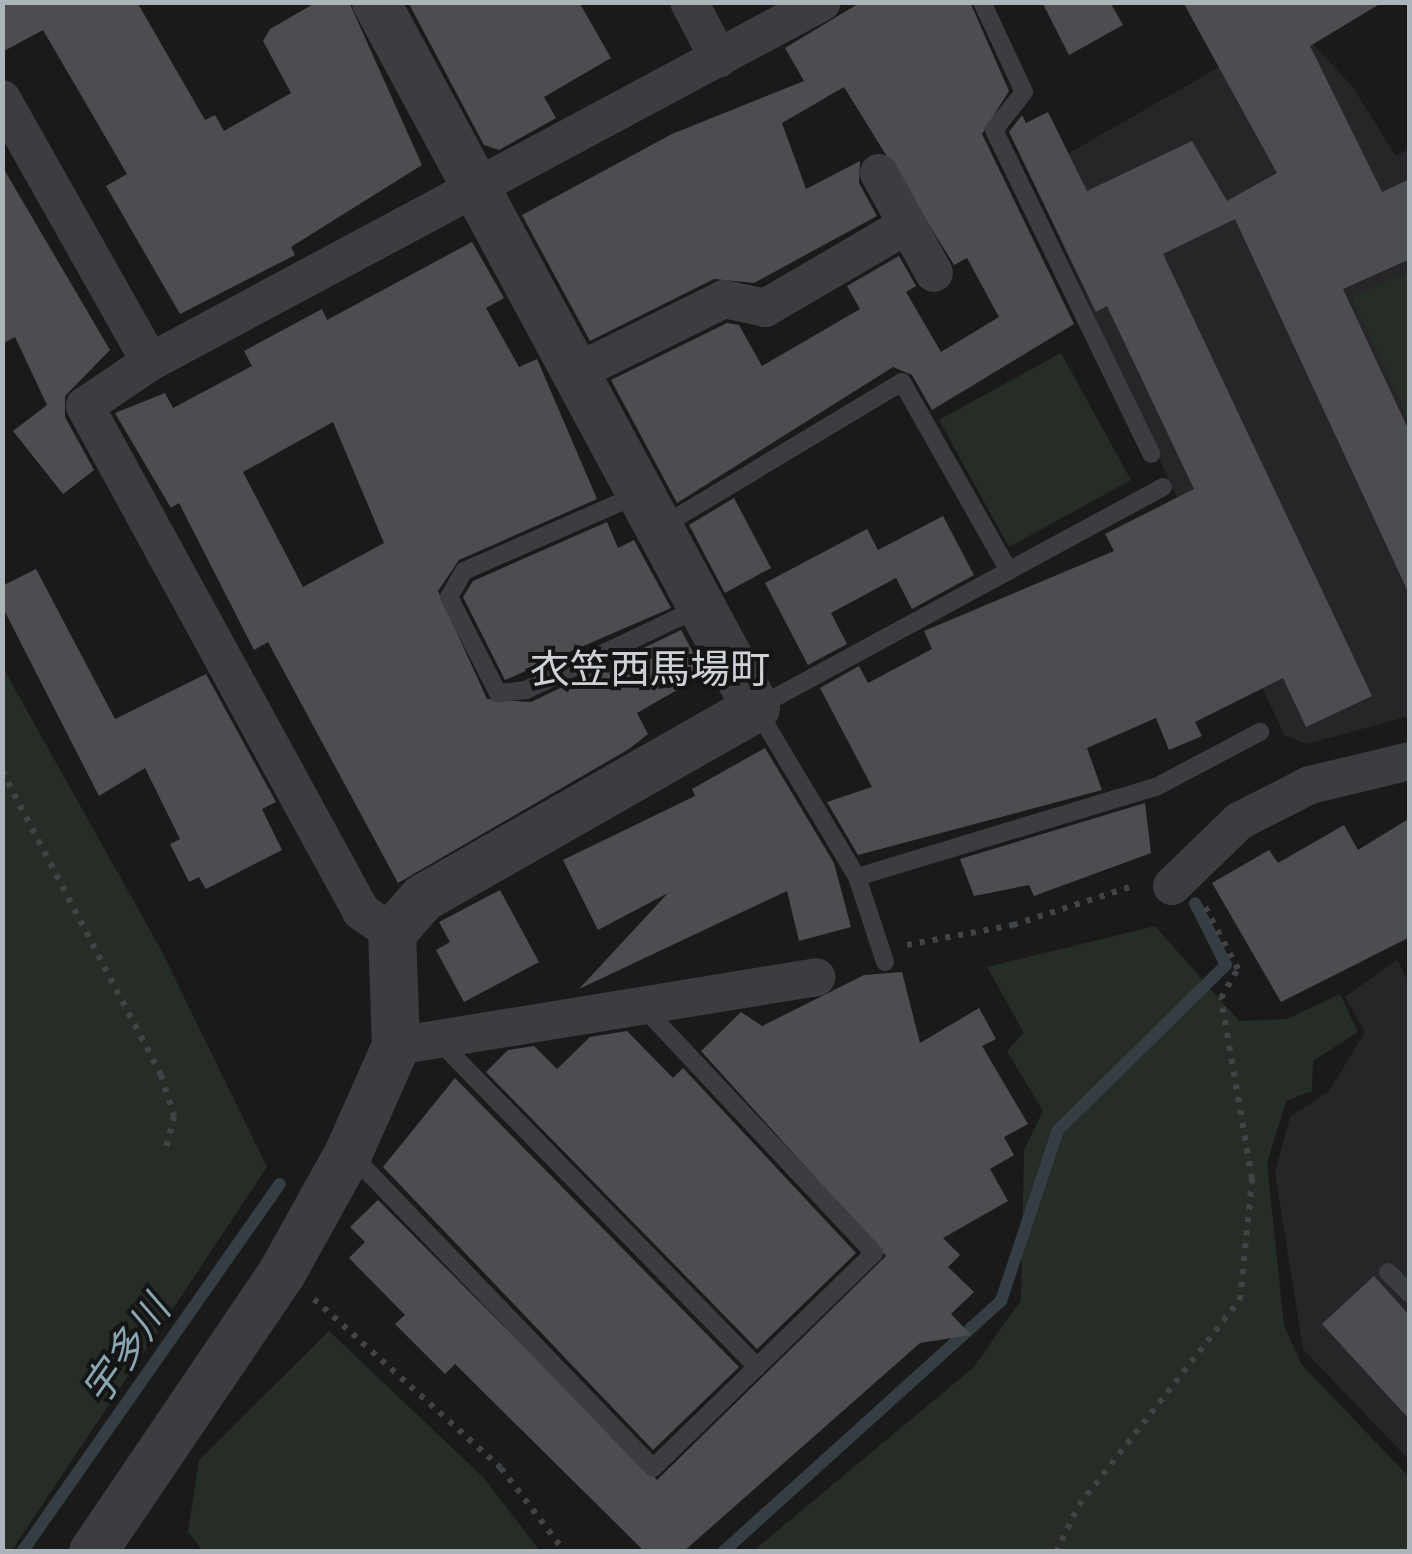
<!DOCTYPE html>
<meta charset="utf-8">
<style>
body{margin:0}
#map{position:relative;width:1412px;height:1554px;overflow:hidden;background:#1a1a1b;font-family:"Exo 2","Noto Sans JP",sans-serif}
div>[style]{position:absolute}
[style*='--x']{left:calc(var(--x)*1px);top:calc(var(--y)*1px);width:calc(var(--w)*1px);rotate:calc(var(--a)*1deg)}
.built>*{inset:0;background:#262628}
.green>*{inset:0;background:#262d26}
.stream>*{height:12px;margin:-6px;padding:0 6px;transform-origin:6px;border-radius:6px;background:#353f43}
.building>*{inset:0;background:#4c4d50}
.path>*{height:6px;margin-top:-3px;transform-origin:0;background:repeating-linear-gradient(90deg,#414447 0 5px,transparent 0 13px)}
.service>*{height:18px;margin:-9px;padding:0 9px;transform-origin:9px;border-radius:9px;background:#3b3d40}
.minor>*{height:38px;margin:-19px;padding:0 19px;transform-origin:19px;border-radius:19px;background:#3b3d40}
.tertiary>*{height:48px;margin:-24px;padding:0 24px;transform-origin:24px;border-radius:24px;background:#3b3d40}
span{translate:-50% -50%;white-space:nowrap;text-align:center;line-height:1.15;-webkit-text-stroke:8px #151516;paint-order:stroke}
.neighbourhood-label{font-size:40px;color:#ced2d6}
.water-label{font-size:40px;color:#89a6b0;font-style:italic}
.frame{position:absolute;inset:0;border:5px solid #adb4ba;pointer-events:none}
</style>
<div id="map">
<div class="built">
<i style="clip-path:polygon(1294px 24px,1352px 86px,1396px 156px,1409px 149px,1409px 716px,1307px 744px,1284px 735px,1031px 175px)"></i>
<i style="clip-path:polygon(1397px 960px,1410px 984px,1409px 1460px,1303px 1349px,1275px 1172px,1290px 1117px,1329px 1091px,1365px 1032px,1345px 997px)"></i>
</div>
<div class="green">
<i style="clip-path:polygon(1409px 271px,1409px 421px,1352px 297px)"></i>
<i style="clip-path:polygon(1061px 353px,1131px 480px,1009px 547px,939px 420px)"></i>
<i style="clip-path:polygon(3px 668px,160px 948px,267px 1167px,11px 1552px,2px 1551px)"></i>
<i style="clip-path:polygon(1155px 926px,1239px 1021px,1287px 1019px,1340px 994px,1358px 1032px,1313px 1061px,1312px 1091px,1286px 1101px,1267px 1163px,1284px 1326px,1302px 1365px,1409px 1477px,1409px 1551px,753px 1551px,974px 1367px,1021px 1300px,1024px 1150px,1043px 1111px,1007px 1051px,1024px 1033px,987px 967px)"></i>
<i style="clip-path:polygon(329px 1331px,484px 1478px,540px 1551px,203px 1551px,188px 1532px,199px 1460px)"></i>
</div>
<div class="stream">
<i style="--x:22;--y:1552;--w:449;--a:-55"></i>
<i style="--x:723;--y:1552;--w:375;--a:-42.1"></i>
<i style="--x:1001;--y:1301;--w:180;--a:-71.6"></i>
<i style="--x:1058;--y:1130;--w:235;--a:-44.5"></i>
<i style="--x:1226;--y:965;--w:69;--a:-116.6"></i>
</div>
<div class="building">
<i style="clip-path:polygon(2px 2px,137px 2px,205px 120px,215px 115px,224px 131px,291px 93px,263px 41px,270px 29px,317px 2px,349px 2px,422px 165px,291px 247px,295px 255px,180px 314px,106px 186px,127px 174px,43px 30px,2px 52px)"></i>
<i style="clip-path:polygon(408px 2px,579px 2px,611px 58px,544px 97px,556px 118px,499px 150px,484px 145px)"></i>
<i style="clip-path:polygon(861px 2px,970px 2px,1009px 91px,982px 134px,1074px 324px,932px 410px,912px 375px,893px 367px,677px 503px,611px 380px,727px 323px,739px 325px,762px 366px,860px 309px,847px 286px,899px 256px,916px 286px,906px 292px,941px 352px,999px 317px,967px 258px,954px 265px,844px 87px,782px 123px,806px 189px,860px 161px,859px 183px,877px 216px,754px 283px,714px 279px,590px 341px,522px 215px,672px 134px,804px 81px,785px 48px)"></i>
<i style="clip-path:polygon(1042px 2px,1110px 2px,1123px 25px,1069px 55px)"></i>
<i style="clip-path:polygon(1183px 2px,1383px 2px,1310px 46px,1382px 192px,1410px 179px,1410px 259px,1343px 289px,1410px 433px,1410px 596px,1235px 219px,1163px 254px,1372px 696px,1306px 727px,1283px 678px,1195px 722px,1202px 736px,1169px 750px,1156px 718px,1087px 748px,1102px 790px,858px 855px,827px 802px,872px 787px,820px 688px,859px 666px,868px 683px,932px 649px,924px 631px,1114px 551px,1105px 534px,1194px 489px,1107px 306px,1096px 312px,1009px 132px,1022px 115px,1026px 123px,1048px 112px,1087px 191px,1192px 141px,1227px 201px,1277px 173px)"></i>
<i style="clip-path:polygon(2px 166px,110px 350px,65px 396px,65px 417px,94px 470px,63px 494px,13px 431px,47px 405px,15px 337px,2px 344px)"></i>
<i style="clip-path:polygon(evenodd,472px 242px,504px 298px,486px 308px,519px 367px,537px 359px,597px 499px,459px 560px,438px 591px,487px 699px,531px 702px,681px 630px,705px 674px,637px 713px,648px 734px,629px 749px,398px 883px,268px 642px,254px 650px,179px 503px,171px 508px,115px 413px,165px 393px,173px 408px,252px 366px,244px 351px,322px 309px,327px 320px,472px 242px,333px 422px,384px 543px,303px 587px,243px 472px,333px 422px)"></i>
<i style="clip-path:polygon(734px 498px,771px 568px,725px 593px,689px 525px)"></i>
<i style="clip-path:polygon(943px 516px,974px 575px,912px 609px,896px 578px,831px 613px,847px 644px,808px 665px,765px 583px,867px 529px,878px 550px)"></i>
<i style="clip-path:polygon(607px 522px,618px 548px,634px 540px,671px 608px,505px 680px,463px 597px,473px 581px)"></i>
<i style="clip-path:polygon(36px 569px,115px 719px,206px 674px,276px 802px,262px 809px,282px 850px,206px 889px,199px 877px,189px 882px,170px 844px,180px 839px,145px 768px,99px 796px,2px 606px,2px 586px)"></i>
<i style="clip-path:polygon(765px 748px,834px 863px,851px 927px,799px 941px,787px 891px,579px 989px,668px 893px,598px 930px,563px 860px,695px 796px,692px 789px)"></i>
<i style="clip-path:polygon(1145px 803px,1151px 853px,1034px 896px,1029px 885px,974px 896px,960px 859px)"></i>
<i style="clip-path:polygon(1410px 818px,1410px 937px,1281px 1002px,1212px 883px,1269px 850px,1278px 863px,1344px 825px,1358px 850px)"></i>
<i style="clip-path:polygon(500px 890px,539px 962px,464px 1002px,436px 950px,450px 942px,439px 922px)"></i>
<i style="clip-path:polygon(902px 972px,920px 1043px,979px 1008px,996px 1039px,982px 1046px,1028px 1124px,1004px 1137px,1014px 1155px,990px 1169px,1008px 1201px,943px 1238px,960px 1255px,948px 1267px,974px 1292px,951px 1314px,971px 1335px,920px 1343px,683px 1552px,645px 1552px,455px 1364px,445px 1374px,395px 1324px,405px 1315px,349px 1258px,365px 1242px,350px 1227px,378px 1200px,657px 1480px,886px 1256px,701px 1051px,741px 1012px,762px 1026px,864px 975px)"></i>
<i style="clip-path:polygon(627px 1031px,673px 1078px,683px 1068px,856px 1253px,757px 1349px,486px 1072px,508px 1050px,534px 1046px,557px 1069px,590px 1037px)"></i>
<i style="clip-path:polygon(455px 1078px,739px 1367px,653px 1450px,383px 1167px)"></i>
<i style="clip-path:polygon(1374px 1276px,1410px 1316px,1410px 1420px,1322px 1324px)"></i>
</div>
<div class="path">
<i style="--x:2;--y:771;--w:343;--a:62.4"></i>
<i style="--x:161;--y:1075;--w:43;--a:72.4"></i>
<i style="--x:174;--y:1116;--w:33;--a:104"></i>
<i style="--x:907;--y:945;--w:108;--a:-10.7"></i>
<i style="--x:1013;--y:925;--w:129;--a:-18"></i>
<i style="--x:314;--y:1299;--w:252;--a:42.1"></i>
<i style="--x:501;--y:1468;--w:106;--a:52.7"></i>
<i style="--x:1056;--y:1552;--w:52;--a:-63.9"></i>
<i style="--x:1079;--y:1505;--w:261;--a:-51.9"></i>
<i style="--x:1240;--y:1300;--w:122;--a:-84.3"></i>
<i style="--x:1252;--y:1179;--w:184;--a:-99.7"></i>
<i style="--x:1221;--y:998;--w:34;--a:-60"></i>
<i style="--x:1238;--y:969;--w:70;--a:-118"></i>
</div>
<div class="service">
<i style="--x:982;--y:2;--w:99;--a:65"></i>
<i style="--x:1024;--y:92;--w:48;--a:128.3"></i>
<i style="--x:994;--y:130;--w:360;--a:64.1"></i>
<i style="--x:637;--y:495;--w:189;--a:156.3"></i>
<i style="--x:464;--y:571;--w:30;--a:120"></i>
<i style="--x:449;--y:597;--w:108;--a:63"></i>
<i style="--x:498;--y:693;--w:28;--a:-6"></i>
<i style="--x:526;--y:690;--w:194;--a:-25.4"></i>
<i style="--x:659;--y:528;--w:283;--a:-31"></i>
<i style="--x:902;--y:382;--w:217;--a:60.5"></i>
<i style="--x:857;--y:877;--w:312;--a:-16.8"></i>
<i style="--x:1156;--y:787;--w:118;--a:-27.9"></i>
<i style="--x:885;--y:962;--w:89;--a:-108.2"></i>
<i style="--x:857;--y:877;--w:197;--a:-120.9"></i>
<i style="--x:756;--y:708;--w:463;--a:-28.5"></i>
<i style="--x:438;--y:1040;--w:457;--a:45.7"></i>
<i style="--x:349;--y:1152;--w:438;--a:46.1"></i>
<i style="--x:653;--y:1468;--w:308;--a:-44.2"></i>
<i style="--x:874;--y:1253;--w:339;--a:-133.2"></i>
<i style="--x:1388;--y:1272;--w:31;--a:45"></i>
</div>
<div class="minor">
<i style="--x:689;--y:2;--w:64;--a:62.2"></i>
<i style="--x:2;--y:99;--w:302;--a:60.6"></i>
<i style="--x:879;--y:173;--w:114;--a:61.2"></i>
<i style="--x:575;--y:373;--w:166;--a:-26.4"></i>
<i style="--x:724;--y:299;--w:42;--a:12.4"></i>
<i style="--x:765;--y:308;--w:164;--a:-30.3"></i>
<i style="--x:1172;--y:886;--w:93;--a:-44.1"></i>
<i style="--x:1239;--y:821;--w:80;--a:-26.9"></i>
<i style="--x:1310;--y:785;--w:103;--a:-13.5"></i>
<i style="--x:392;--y:933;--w:38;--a:-145"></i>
<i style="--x:361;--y:911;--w:576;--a:-118.66"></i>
<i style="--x:85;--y:406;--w:78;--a:-34.1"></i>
<i style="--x:150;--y:362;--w:762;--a:-28.18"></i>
<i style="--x:396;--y:1046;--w:426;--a:-9.3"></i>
</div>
<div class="tertiary">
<i style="--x:93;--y:1552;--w:337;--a:-55.9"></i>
<i style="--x:282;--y:1273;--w:138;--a:-61"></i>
<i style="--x:349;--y:1152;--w:116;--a:-66.1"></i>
<i style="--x:396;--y:1046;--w:113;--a:-92"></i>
<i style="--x:392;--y:933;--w:47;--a:-48.5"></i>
<i style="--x:423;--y:898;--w:383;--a:-29.7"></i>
<i style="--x:756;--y:708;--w:802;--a:-118.29"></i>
</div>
<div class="neighbourhood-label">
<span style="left:650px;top:667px">衣笠西馬場町</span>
</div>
<div class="water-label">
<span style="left:124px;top:1349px;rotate:-55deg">宇多川</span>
</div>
<div class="frame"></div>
</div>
